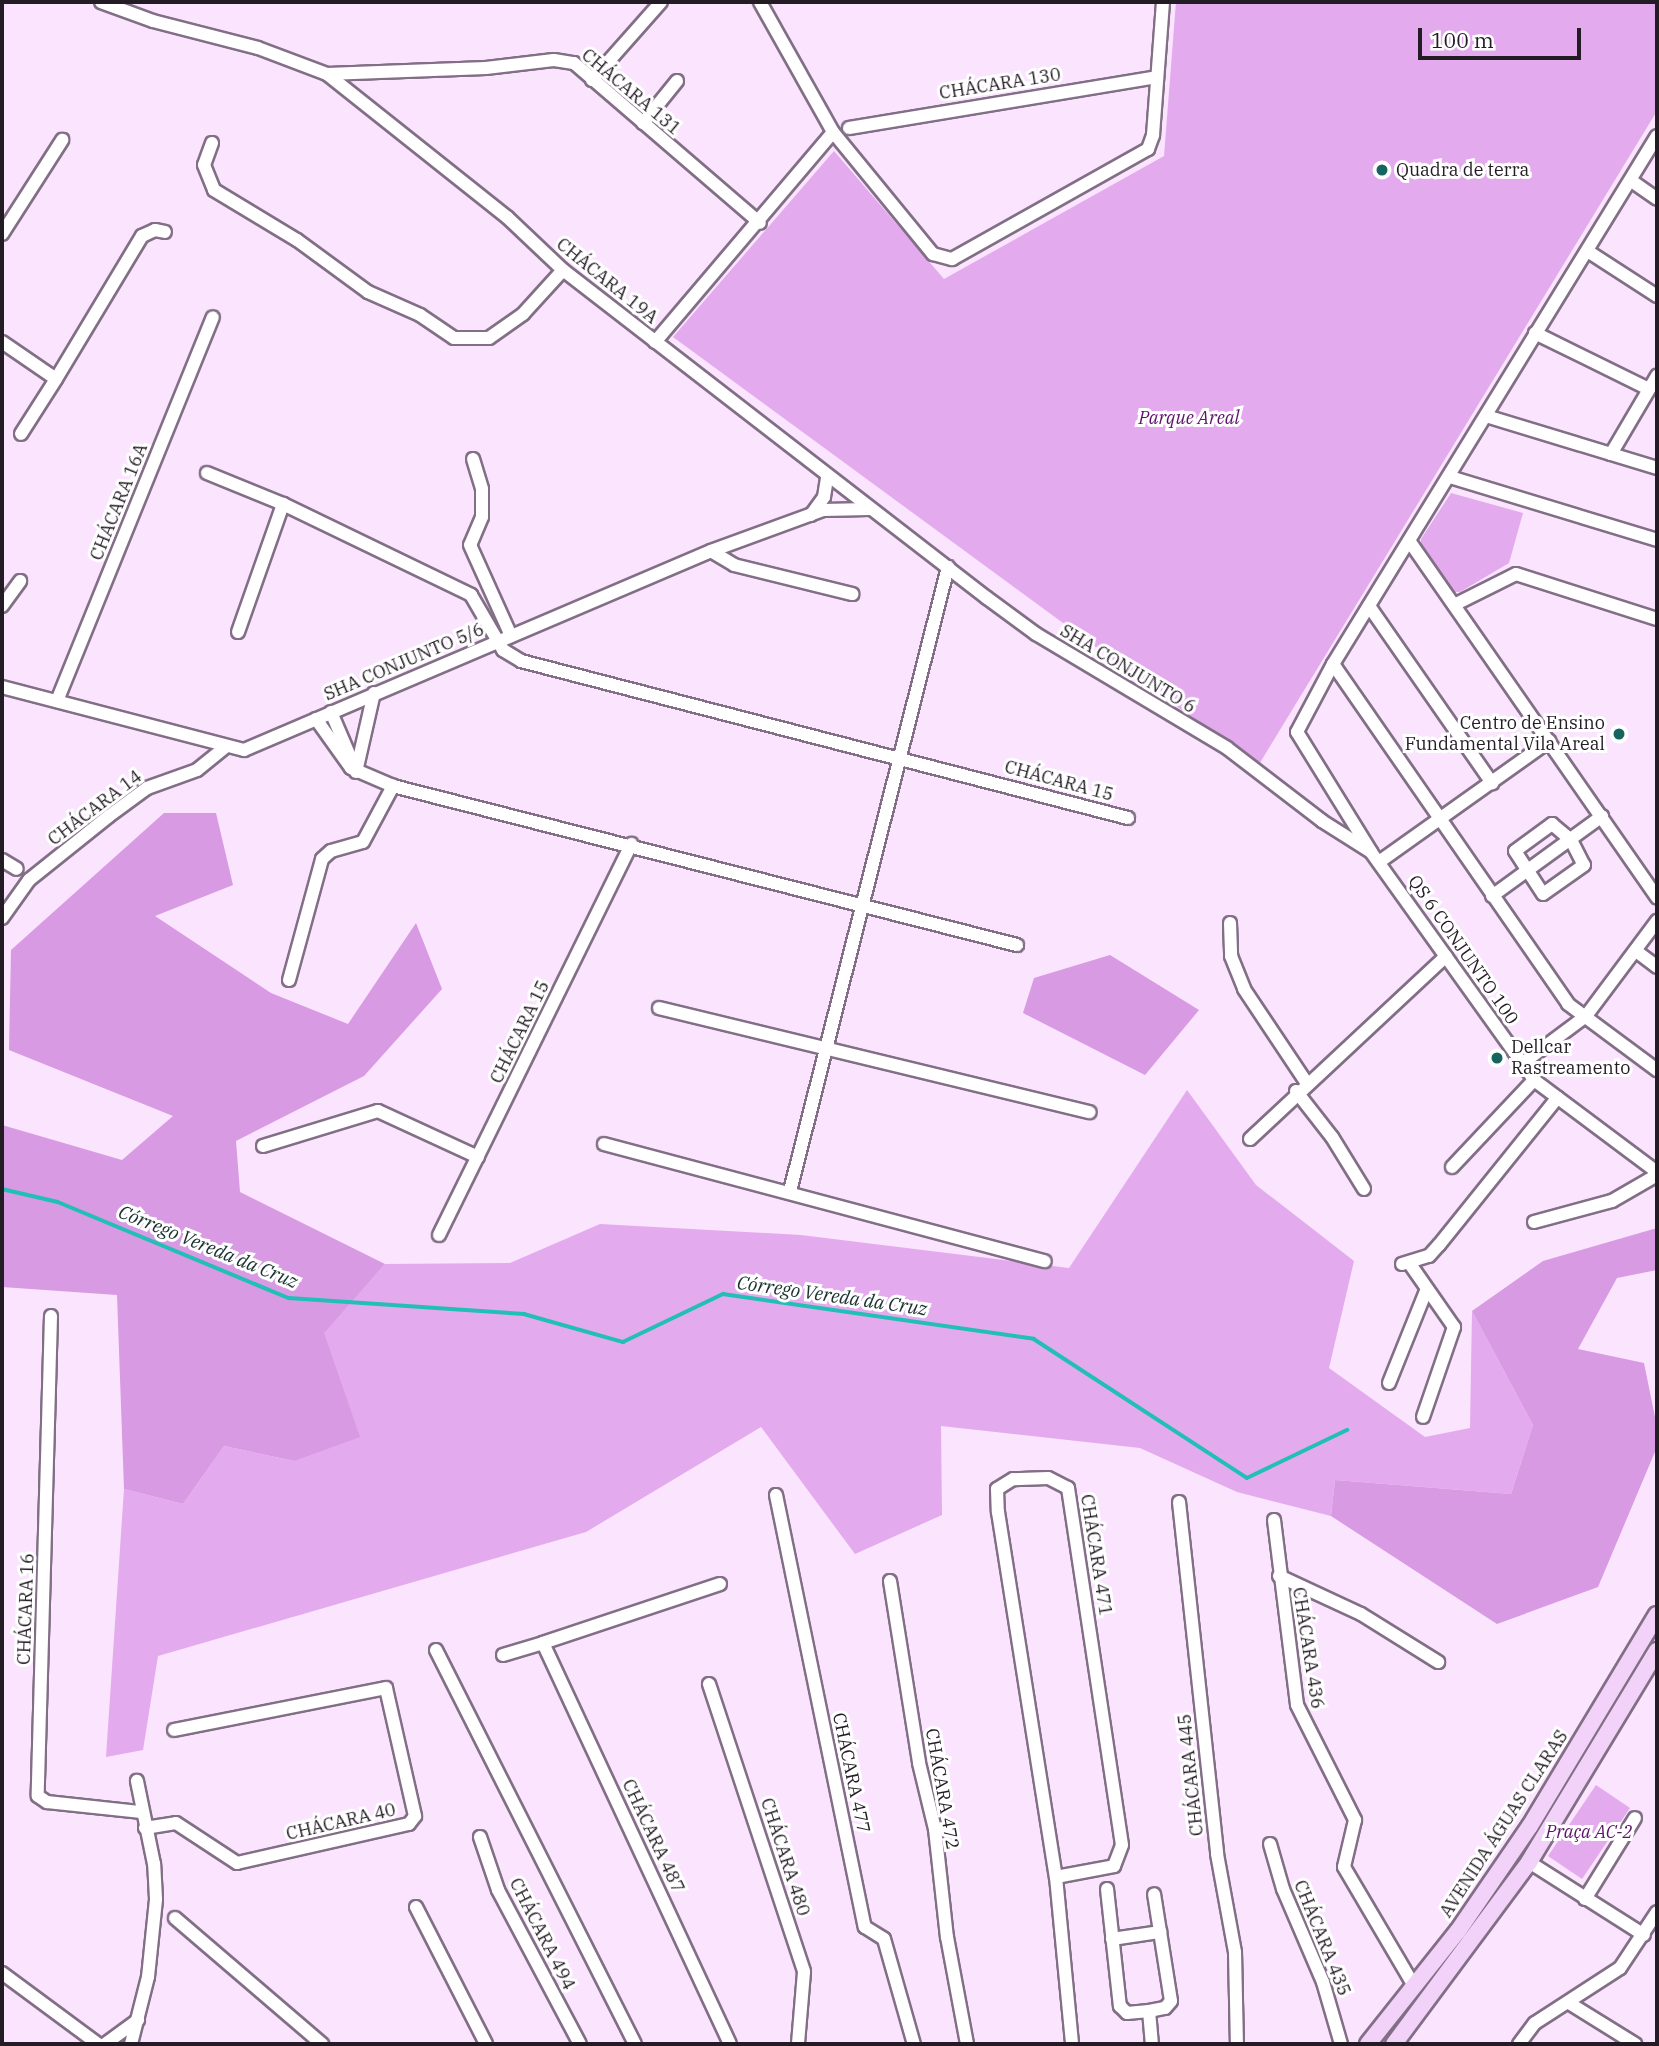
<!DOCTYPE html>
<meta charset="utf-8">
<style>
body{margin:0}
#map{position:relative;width:1659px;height:2046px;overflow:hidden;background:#fae4fe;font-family:"IBM Plex Serif",serif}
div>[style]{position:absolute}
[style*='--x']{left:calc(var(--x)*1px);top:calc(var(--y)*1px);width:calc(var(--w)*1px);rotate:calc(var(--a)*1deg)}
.green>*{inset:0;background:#e3aaee}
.forest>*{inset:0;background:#d79ae3}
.stream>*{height:3.5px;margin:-1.75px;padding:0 1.75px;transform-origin:1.75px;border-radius:1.75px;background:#21bfb6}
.roads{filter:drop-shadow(2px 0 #826f86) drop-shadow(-2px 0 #826f86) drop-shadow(0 2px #826f86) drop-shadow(0 -2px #826f86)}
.minor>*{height:12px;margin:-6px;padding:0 6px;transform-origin:6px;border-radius:6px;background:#fff}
.major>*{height:16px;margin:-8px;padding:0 8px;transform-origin:8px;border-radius:8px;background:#f3d2fa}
.dots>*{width:19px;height:19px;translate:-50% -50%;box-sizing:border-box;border:4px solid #fff;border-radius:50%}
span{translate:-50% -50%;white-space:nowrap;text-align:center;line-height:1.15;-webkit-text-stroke:6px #fff;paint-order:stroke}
.street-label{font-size:18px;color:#241c25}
.poi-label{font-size:18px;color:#241c25}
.left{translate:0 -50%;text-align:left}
.right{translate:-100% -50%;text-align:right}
.park-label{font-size:18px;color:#5e136b;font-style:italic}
.water-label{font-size:19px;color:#19312f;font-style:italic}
.frame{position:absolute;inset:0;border:4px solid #241c25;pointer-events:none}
.scale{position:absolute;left:1418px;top:28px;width:163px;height:32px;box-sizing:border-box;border:4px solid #241c25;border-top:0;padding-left:9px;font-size:21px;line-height:24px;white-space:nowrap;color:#241c25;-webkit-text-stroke:5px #fff;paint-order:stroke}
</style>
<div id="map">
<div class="green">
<i style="clip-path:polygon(1176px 2px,1657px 2px,1657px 111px,1258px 766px,673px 337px,834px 151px,944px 279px,1164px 156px)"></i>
<i style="clip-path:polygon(1451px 493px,1523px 513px,1509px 563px,1460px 592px,1454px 592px,1421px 546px,1421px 539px)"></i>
<i style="clip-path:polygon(1187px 1090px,1256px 1185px,1354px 1261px,1329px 1368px,1425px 1437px,1470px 1428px,1472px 1311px,1533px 1425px,1511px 1494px,1335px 1480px,1331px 1516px,1237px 1492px,1140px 1448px,941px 1426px,942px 1515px,855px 1554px,761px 1427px,586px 1532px,158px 1656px,143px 1750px,106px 1757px,124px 1489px,183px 1504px,224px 1446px,294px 1461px,323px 1333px,385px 1264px,510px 1263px,600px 1224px,801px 1235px,1069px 1268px)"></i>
<i style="clip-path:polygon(1596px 1785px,1630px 1808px,1582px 1879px,1548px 1856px)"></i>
</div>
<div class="forest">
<i style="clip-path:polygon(164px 813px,216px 813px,233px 885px,155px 916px,271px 993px,348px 1024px,416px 923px,442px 989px,364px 1076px,236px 1141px,240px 1192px,385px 1264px,324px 1333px,360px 1437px,294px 1461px,224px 1446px,183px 1504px,124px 1489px,117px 1295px,2px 1287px,2px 1125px,122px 1160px,173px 1116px,9px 1050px,11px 950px)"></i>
<i style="clip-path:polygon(1110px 955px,1199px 1010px,1145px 1075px,1023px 1013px,1034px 978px)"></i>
<i style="clip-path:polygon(1657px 1228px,1657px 1270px,1617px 1278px,1578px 1349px,1644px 1363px,1657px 1427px,1657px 1447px,1598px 1587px,1497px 1624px,1331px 1516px,1335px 1480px,1511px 1494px,1533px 1425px,1472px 1311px,1543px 1261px)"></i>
</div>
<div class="stream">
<i style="--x:2;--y:1189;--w:57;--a:13.1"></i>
<i style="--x:58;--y:1202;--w:250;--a:22.6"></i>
<i style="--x:289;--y:1298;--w:236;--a:3.9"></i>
<i style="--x:524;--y:1314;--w:103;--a:15.8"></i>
<i style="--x:623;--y:1342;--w:111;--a:-25.6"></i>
<i style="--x:723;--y:1294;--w:314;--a:8.2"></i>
<i style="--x:1034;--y:1339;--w:254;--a:33.1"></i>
<i style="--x:1247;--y:1478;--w:111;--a:-25.6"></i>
</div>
<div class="roads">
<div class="minor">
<i style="--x:101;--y:2;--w:55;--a:20.1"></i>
<i style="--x:153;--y:21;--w:108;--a:14.4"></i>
<i style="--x:258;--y:48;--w:74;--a:20.6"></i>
<i style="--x:327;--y:74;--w:231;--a:38.5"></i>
<i style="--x:508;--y:218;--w:76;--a:43.4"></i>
<i style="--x:563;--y:270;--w:536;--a:37.72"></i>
<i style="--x:987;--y:598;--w:61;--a:36.3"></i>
<i style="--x:1036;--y:634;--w:222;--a:30.8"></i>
<i style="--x:1227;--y:748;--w:120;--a:37.5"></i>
<i style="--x:1322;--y:821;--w:58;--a:32.3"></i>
<i style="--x:760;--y:2;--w:149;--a:60.7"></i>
<i style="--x:833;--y:132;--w:158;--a:50.7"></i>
<i style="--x:933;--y:254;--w:20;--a:15"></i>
<i style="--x:952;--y:259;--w:225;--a:-29.3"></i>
<i style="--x:1148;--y:149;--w:15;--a:-70"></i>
<i style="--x:1153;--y:135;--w:133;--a:-85.7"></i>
<i style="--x:327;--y:74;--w:159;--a:-2.2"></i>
<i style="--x:486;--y:68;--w:68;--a:-6.7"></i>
<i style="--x:554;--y:60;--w:20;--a:9"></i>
<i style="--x:574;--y:63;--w:245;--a:40.7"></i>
<i style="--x:592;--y:80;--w:104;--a:-48.5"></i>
<i style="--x:643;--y:123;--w:54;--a:-51"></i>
<i style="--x:849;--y:128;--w:312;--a:-9.4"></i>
<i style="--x:1657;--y:136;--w:619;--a:121.53"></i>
<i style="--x:1333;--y:664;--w:77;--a:117.9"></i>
<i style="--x:1297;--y:732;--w:141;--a:58.3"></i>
<i style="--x:1371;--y:852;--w:280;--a:54.4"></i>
<i style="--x:1534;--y:1080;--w:154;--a:36.8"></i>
<i style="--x:212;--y:143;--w:23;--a:110"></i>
<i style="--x:204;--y:165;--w:27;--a:68"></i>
<i style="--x:214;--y:190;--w:97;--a:31.1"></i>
<i style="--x:297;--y:240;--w:88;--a:36.2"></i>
<i style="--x:368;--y:292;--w:57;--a:23.9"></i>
<i style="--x:420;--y:315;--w:41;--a:34.1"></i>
<i style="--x:454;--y:338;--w:35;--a:0"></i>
<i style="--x:489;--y:338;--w:42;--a:-35.2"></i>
<i style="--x:523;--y:314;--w:59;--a:-47.7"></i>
<i style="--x:1633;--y:182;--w:29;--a:35"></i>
<i style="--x:2;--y:234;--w:112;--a:-57.4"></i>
<i style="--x:1589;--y:252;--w:81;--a:32.9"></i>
<i style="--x:1535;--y:333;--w:127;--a:26.2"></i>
<i style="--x:2;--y:342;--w:65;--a:34.4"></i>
<i style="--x:56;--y:379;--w:65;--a:122.5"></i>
<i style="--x:655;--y:342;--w:275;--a:-49.7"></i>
<i style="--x:56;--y:379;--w:167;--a:-59"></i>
<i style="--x:142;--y:236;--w:14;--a:-25"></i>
<i style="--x:155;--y:230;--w:10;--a:11"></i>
<i style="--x:1486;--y:416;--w:179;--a:16.9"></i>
<i style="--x:1611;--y:454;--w:91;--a:-59.5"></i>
<i style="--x:473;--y:459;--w:31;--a:73"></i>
<i style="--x:482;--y:489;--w:28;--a:90"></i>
<i style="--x:482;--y:517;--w:30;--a:113"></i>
<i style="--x:470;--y:545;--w:100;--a:65.7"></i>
<i style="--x:207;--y:473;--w:82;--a:22.2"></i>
<i style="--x:283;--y:504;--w:209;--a:25.8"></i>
<i style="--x:471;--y:595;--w:64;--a:59.8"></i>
<i style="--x:503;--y:650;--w:21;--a:31"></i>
<i style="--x:521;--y:661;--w:627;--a:14.5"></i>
<i style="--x:1450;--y:477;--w:216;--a:16.9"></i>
<i style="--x:811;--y:515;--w:22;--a:-54"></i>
<i style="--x:824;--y:497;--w:20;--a:-81"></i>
<i style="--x:1410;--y:542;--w:433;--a:55.2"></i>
<i style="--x:711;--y:551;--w:27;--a:31"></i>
<i style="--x:734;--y:565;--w:122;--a:13.8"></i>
<i style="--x:1454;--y:605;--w:69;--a:-26.6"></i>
<i style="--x:1516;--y:574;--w:148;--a:17.7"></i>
<i style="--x:2;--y:606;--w:31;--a:-54"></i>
<i style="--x:1369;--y:606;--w:216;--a:55.2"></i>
<i style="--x:238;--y:632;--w:136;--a:-70.6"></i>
<i style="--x:1333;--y:664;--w:413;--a:55.3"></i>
<i style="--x:1568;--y:1004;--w:111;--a:36.6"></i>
<i style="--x:2;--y:687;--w:250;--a:14.6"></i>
<i style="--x:244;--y:750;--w:508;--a:-23.08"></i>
<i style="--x:711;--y:551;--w:119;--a:-20.1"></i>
<i style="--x:823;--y:510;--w:46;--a:-1.2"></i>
<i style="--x:57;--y:701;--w:414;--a:-67.9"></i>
<i style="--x:331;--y:712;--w:51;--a:66.9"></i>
<i style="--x:316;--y:719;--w:60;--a:54.5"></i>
<i style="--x:351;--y:768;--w:46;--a:23.2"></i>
<i style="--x:393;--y:786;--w:644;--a:14.3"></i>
<i style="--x:356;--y:772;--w:81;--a:-77.2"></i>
<i style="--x:1552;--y:824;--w:25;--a:40"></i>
<i style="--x:1571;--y:840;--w:28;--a:63"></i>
<i style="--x:1584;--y:865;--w:50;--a:144.7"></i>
<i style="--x:1543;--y:894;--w:51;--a:-123.1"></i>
<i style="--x:1515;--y:851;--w:46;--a:-36.1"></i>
<i style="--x:2;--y:860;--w:17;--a:31"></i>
<i style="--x:1379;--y:862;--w:209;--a:-35.4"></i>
<i style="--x:1492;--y:896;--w:136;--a:-36"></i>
<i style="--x:2;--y:918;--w:47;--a:-54.6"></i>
<i style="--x:29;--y:880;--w:102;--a:-38.7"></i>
<i style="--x:109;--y:816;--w:47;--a:-36.4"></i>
<i style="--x:147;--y:788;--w:53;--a:-19.8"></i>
<i style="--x:197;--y:770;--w:36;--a:-39"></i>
<i style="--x:1230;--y:923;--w:33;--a:88"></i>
<i style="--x:1231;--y:956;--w:35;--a:68"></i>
<i style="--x:1244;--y:989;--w:112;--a:56.3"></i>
<i style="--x:1636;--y:951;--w:26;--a:37"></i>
<i style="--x:289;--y:980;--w:125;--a:-74.7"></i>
<i style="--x:322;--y:859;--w:12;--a:-42"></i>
<i style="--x:331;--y:851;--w:33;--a:-16"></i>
<i style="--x:363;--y:842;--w:64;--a:-61.8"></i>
<i style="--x:659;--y:1008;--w:443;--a:13.6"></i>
<i style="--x:1523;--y:1063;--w:79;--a:-36.7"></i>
<i style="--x:1586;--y:1016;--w:119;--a:-53.2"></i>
<i style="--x:1296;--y:1091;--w:58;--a:52"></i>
<i style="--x:1332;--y:1137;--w:61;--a:58.4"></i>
<i style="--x:1250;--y:1139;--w:268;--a:-43"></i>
<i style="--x:604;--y:1144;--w:456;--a:14.9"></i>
<i style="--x:263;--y:1146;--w:120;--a:-16.9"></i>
<i style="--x:378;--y:1111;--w:110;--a:24.7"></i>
<i style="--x:1452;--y:1167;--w:120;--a:-46.7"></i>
<i style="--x:790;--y:1191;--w:644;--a:-75.79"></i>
<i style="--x:1534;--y:1222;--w:81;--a:-15.1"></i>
<i style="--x:1612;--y:1201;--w:52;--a:-30"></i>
<i style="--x:439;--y:1235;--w:436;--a:-63.8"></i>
<i style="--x:1402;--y:1264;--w:28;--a:-17"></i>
<i style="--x:1429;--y:1256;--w:15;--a:-48"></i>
<i style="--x:1439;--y:1245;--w:189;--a:-51.2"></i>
<i style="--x:1410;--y:1264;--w:77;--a:55.1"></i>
<i style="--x:1454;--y:1327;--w:95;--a:109"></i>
<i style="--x:51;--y:1316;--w:480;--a:91.6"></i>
<i style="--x:38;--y:1796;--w:11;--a:34"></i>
<i style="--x:47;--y:1802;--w:95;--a:6.1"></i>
<i style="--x:1389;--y:1383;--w:99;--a:-68.1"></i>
<i style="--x:776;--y:1495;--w:441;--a:78.4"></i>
<i style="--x:865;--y:1927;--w:22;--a:32"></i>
<i style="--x:884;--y:1939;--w:109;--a:74.1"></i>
<i style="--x:1179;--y:1502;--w:354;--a:83.8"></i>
<i style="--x:1217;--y:1854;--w:100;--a:79.6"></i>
<i style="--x:1235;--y:1952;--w:92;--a:88.8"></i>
<i style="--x:1274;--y:1520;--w:186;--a:82.9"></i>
<i style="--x:1297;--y:1705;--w:129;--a:63.2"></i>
<i style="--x:1355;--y:1820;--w:48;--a:103.2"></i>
<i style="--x:1344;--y:1867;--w:138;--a:59.5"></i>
<i style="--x:1279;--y:1576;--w:90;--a:24.9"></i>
<i style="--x:1361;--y:1614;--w:91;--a:31.9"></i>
<i style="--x:890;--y:1581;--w:184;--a:80.9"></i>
<i style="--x:919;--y:1763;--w:68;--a:76.4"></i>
<i style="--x:935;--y:1829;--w:109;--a:83.7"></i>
<i style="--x:947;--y:1937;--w:109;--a:79.4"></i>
<i style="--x:720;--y:1584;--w:187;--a:161.6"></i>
<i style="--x:543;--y:1643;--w:442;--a:65"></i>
<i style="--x:436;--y:1650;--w:441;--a:63.2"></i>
<i style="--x:503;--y:1655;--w:42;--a:-16.7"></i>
<i style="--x:709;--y:1684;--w:303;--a:71.7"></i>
<i style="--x:804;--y:1972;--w:72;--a:94.8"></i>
<i style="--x:145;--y:1828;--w:31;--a:-9"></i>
<i style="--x:176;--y:1823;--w:73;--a:33.3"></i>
<i style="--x:237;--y:1863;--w:176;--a:-12.8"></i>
<i style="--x:409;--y:1824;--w:10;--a:-53"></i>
<i style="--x:415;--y:1816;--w:131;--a:-102.8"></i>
<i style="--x:386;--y:1688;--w:216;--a:168.8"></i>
<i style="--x:480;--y:1837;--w:56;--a:71.2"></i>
<i style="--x:498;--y:1890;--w:174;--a:62"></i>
<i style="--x:1270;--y:1844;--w:47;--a:73.9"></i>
<i style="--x:1283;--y:1889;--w:101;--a:66.7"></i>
<i style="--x:1323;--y:1982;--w:65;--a:73.8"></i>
<i style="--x:1529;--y:1862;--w:136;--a:32.4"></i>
<i style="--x:1056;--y:1877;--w:59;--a:-10.7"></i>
<i style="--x:1114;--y:1866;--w:22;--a:-69"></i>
<i style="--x:1122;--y:1845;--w:361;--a:-98.6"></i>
<i style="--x:1068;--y:1488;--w:22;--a:-153"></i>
<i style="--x:1048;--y:1478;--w:35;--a:178"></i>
<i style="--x:1013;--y:1479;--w:19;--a:148"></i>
<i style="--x:997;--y:1489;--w:23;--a:88"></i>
<i style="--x:998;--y:1512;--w:370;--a:81"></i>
<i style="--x:1056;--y:1877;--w:168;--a:84.5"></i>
<i style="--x:1107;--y:1889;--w:118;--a:83.7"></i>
<i style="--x:1120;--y:2006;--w:10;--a:45"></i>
<i style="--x:1127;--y:2013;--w:22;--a:-5"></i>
<i style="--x:1149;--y:2011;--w:33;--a:85"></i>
<i style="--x:1585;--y:1899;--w:95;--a:-58.3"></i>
<i style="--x:416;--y:1907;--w:154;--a:62.9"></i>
<i style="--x:175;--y:1918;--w:194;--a:40.6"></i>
<i style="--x:1112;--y:1939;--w:49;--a:-8.3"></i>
<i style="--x:2;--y:1973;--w:119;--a:36.5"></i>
<i style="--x:1569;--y:2003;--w:78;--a:31.8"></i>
<i style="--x:1149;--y:2011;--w:16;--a:-11"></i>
<i style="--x:1165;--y:2008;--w:9;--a:-49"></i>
<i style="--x:1171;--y:2001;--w:108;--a:-99"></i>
<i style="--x:105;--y:2044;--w:41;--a:-36"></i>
<i style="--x:131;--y:2044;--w:69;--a:-75.8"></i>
<i style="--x:148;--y:1977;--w:78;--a:-84.1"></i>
<i style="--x:156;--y:1899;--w:35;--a:-93"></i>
<i style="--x:154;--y:1864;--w:85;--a:-101.6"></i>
<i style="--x:1519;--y:2044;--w:26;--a:-53"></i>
<i style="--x:1535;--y:2023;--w:101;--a:-32.9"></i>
<i style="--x:1620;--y:1968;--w:67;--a:-56.5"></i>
</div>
<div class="major">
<i style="--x:1368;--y:2044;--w:144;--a:-51.5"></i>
<i style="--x:1458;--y:1931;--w:127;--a:-55.6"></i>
<i style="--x:1530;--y:1826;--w:246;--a:-59"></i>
<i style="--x:1394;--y:2044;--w:227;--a:-53.4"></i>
<i style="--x:1529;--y:1862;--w:247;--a:-58.8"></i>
</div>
</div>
<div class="dots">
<i style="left:1382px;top:170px;background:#16645f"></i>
<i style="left:1619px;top:734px;background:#16645f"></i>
<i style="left:1497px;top:1058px;background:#16645f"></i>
</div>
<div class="street-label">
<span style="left:1000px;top:84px;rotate:-9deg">CHÁCARA 130</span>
<span style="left:631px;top:92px;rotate:40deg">CHÁCARA 131</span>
<span style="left:607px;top:281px;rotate:39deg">CHÁCARA 19A</span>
<span style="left:119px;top:502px;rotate:-68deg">CHÁCARA 16A</span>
<span style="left:404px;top:662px;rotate:-23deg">SHA CONJUNTO 5/6</span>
<span style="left:1128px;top:669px;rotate:31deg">SHA CONJUNTO 6</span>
<span style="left:1059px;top:781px;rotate:15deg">CHÁCARA 15</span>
<span style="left:95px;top:808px;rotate:-37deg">CHÁCARA 14</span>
<span style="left:1463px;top:950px;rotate:55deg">QS 6 CONJUNTO 100</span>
<span style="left:520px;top:1032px;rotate:-64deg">CHÁCARA 15</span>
<span style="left:1096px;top:1555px;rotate:81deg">CHÁCARA 471</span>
<span style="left:26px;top:1609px;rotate:-88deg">CHÁCARA 16</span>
<span style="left:1308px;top:1648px;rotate:81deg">CHÁCARA 436</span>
<span style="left:851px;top:1773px;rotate:78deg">CHÁCARA 477</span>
<span style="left:1191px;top:1775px;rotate:-96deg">CHÁCARA 445</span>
<span style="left:942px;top:1789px;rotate:80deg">CHÁCARA 472</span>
<span style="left:341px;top:1822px;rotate:-13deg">CHÁCARA 40</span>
<span style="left:1504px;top:1824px;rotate:-57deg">AVENIDA ÁGUAS CLARAS</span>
<span style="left:653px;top:1836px;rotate:65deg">CHÁCARA 487</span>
<span style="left:785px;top:1857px;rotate:72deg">CHÁCARA 480</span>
<span style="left:542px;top:1934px;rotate:63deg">CHÁCARA 494</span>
<span style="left:1322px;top:1938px;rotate:68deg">CHÁCARA 435</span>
</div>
<div class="poi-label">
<span class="left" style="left:1396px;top:170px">Quadra de terra</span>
<span class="right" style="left:1605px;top:734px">Centro de Ensino<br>Fundamental Vila Areal</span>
<span class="left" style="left:1511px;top:1058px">Dellcar<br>Rastreamento</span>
</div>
<div class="park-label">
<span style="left:1189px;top:418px">Parque Areal</span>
<span style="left:1589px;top:1832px">Praça AC-2</span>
</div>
<div class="water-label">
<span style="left:208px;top:1247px;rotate:22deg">Córrego Vereda da Cruz</span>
<span style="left:832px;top:1296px;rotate:8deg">Córrego Vereda da Cruz</span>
</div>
<div class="frame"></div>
<div class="scale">100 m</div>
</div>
